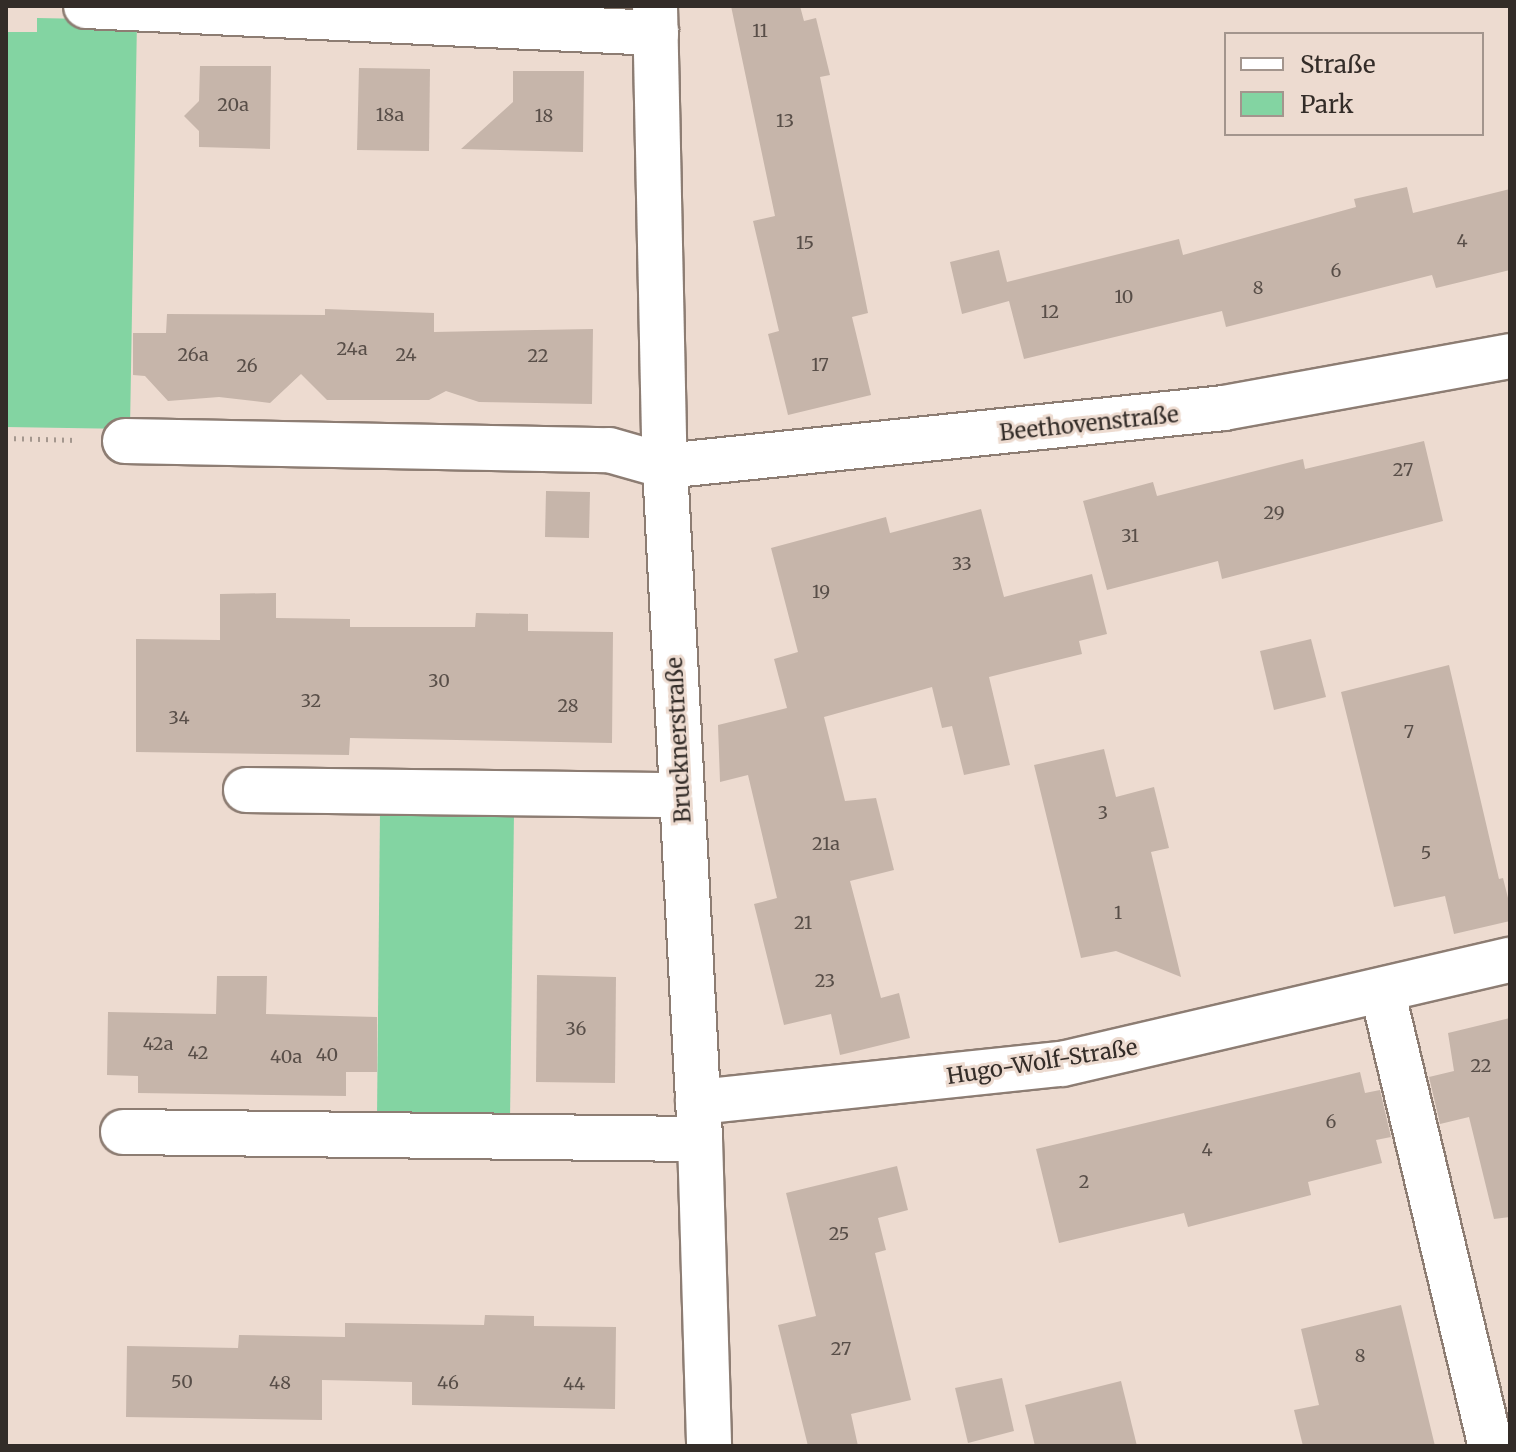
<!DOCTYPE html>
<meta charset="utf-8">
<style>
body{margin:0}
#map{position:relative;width:1516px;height:1452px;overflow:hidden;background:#eddbd0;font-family:Merriweather,serif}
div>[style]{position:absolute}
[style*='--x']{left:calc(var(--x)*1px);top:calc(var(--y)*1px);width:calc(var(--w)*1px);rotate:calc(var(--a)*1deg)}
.green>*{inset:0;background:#83d4a2}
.building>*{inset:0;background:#c6b5aa}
.path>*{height:5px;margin-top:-2.5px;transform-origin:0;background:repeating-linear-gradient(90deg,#a4978e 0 2px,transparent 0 8px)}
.roads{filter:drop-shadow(2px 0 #8d7d73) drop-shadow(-2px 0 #8d7d73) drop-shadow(0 2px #8d7d73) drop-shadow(0 -2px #8d7d73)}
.minor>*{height:44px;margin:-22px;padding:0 22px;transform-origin:22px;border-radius:22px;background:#fff}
span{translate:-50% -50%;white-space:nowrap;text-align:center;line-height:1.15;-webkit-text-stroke:6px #eddbd0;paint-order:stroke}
.number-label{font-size:18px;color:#584e48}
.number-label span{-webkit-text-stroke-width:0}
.street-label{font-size:22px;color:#332c28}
.frame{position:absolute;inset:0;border:8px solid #332c28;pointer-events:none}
.legend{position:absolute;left:1224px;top:32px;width:260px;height:104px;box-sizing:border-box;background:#eddbd0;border:2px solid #a3958d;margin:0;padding:10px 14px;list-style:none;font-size:24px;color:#332c28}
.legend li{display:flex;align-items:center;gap:16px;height:40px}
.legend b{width:40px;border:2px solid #a3958d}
</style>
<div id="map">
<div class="green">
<i style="clip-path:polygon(37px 18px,137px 20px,130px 429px,6px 427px,6px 32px,37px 32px)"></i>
<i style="clip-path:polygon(380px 810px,514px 813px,510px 1120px,377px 1118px)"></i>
</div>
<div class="building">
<i style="clip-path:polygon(731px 6px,800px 6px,804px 21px,816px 18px,830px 75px,820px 77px,868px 313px,852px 317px,871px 395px,788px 415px,768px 334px,779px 331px,753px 221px,775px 216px)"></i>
<i style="clip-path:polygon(200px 66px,271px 66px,270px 149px,199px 147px,199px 131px,184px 116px,199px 101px)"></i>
<i style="clip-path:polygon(359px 68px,430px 69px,429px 151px,357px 150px)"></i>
<i style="clip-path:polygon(513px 71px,584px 71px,583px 152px,461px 149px,513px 102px)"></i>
<i style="clip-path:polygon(1407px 187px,1413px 213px,1510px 189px,1510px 270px,1436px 288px,1432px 275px,1226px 327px,1222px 311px,1024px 359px,1009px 301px,962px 314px,950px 262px,999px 250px,1007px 282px,1179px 239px,1183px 255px,1356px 207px,1354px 199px)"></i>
<i style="clip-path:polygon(325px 309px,434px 313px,434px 332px,593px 329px,592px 404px,479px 402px,446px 391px,429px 400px,327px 400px,301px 374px,270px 403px,219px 397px,168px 401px,145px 376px,133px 375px,133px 333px,166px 333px,167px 314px,325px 315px)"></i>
<i style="clip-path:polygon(1424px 441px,1443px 521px,1222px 579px,1218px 561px,1107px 590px,1083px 501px,1153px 482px,1157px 496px,1303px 459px,1305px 469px)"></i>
<i style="clip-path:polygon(546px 491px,590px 492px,589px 538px,545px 537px)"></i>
<i style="clip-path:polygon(981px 509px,1004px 597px,1092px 574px,1107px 634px,1079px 641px,1082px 654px,989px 677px,1010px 765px,964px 775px,952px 726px,942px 728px,932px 687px,824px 717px,845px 801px,876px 798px,894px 870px,850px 881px,881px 998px,899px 993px,910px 1038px,840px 1055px,831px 1014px,784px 1025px,754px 904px,777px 898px,748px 775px,720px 782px,718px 725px,787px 708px,774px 659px,798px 652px,771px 548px,886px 517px,890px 533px)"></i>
<i style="clip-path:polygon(276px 593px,276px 618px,350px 619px,350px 627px,475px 627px,476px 613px,528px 614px,528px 631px,613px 632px,612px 743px,350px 738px,349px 755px,136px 752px,136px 639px,220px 640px,220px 594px)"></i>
<i style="clip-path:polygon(1311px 639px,1326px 697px,1274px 710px,1260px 651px)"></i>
<i style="clip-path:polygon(1449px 665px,1499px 879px,1503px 878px,1510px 906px,1510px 921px,1454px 934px,1445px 896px,1394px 907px,1341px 692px)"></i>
<i style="clip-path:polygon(1104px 749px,1116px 797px,1154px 787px,1169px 848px,1151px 852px,1181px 977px,1116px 951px,1081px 958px,1034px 765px)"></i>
<i style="clip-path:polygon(537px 975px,616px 977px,615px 1083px,536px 1082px)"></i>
<i style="clip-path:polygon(217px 976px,267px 976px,266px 1014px,377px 1017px,377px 1072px,346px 1072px,346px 1096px,138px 1093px,138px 1076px,107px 1075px,108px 1012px,216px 1014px)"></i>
<i style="clip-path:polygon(1510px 1018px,1510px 1217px,1494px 1219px,1469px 1117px,1440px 1124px,1429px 1077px,1454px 1071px,1448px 1033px)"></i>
<i style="clip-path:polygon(1360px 1072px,1365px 1093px,1380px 1090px,1391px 1137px,1376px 1140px,1382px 1163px,1308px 1182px,1311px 1195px,1188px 1227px,1184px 1213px,1059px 1243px,1036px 1149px)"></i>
<i style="clip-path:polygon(897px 1166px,908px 1210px,878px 1218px,886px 1250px,875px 1253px,911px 1400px,851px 1414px,858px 1446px,808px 1446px,778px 1325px,816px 1316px,786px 1193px)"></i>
<i style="clip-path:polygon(1401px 1305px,1435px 1446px,1303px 1446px,1294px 1410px,1319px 1405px,1301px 1329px)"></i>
<i style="clip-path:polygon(485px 1315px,534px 1316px,534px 1326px,616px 1327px,615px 1409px,412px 1405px,412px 1382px,322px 1380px,322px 1420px,126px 1417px,127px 1346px,238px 1348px,239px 1335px,345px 1337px,345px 1323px,484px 1325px)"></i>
<i style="clip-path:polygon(1002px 1378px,1014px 1431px,968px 1443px,955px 1388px)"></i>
<i style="clip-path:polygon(1121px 1381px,1137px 1446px,1035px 1446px,1025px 1405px)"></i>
</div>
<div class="path">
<i style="--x:6;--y:438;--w:71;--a:1.6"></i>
</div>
<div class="roads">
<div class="minor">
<i style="--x:86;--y:6;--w:571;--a:2.71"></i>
<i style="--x:655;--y:6;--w:460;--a:88.8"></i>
<i style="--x:665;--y:466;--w:674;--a:87.02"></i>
<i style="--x:700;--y:1139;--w:307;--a:88.3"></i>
<i style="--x:125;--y:441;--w:484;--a:1.1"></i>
<i style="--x:609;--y:450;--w:58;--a:15.9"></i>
<i style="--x:665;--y:466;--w:562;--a:-5.92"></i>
<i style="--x:1224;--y:408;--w:291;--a:-10.3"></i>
<i style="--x:246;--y:790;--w:435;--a:0.7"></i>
<i style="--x:1382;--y:990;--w:469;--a:76.6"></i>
<i style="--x:698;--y:1102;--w:366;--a:-6"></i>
<i style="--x:1062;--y:1064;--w:460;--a:-13.1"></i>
<i style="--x:123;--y:1132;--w:577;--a:0.7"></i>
</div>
</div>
<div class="number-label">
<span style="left:760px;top:31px">11</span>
<span style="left:233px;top:105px">20a</span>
<span style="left:390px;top:115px">18a</span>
<span style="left:544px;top:116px">18</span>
<span style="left:785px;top:121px">13</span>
<span style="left:1462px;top:241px">4</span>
<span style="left:805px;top:243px">15</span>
<span style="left:1336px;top:271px">6</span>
<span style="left:1258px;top:288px">8</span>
<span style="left:1124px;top:297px">10</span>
<span style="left:1050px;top:312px">12</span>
<span style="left:352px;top:349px">24a</span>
<span style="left:193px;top:355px">26a</span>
<span style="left:406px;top:355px">24</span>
<span style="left:538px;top:356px">22</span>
<span style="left:820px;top:365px">17</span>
<span style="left:247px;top:366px">26</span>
<span style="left:1403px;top:470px">27</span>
<span style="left:1274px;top:513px">29</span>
<span style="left:1130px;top:536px">31</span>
<span style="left:962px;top:564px">33</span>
<span style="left:821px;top:592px">19</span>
<span style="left:439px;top:681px">30</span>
<span style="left:311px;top:701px">32</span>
<span style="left:568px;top:706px">28</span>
<span style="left:179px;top:718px">34</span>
<span style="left:1409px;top:732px">7</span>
<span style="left:1103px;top:813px">3</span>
<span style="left:826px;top:844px">21a</span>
<span style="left:1426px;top:853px">5</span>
<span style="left:1118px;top:913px">1</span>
<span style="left:803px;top:923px">21</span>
<span style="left:825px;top:981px">23</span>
<span style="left:576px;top:1029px">36</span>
<span style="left:158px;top:1044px">42a</span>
<span style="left:198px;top:1053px">42</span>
<span style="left:327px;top:1055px">40</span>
<span style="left:286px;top:1057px">40a</span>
<span style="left:1481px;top:1066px">22</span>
<span style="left:1331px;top:1122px">6</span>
<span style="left:1207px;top:1150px">4</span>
<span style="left:1084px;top:1182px">2</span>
<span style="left:839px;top:1234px">25</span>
<span style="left:841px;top:1349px">27</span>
<span style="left:1360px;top:1356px">8</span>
<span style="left:182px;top:1382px">50</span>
<span style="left:280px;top:1383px">48</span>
<span style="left:448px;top:1383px">46</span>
<span style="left:574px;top:1384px">44</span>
</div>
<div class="street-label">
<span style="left:1089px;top:424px;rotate:-6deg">Beethovenstraße</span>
<span style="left:679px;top:740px;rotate:-93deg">Brucknerstraße</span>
<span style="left:1042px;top:1062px;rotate:-9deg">Hugo-Wolf-Straße</span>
</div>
<div class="frame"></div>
<ul class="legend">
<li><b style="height:10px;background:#fff"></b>Straße</li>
<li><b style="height:22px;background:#83d4a2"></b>Park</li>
</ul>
</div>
